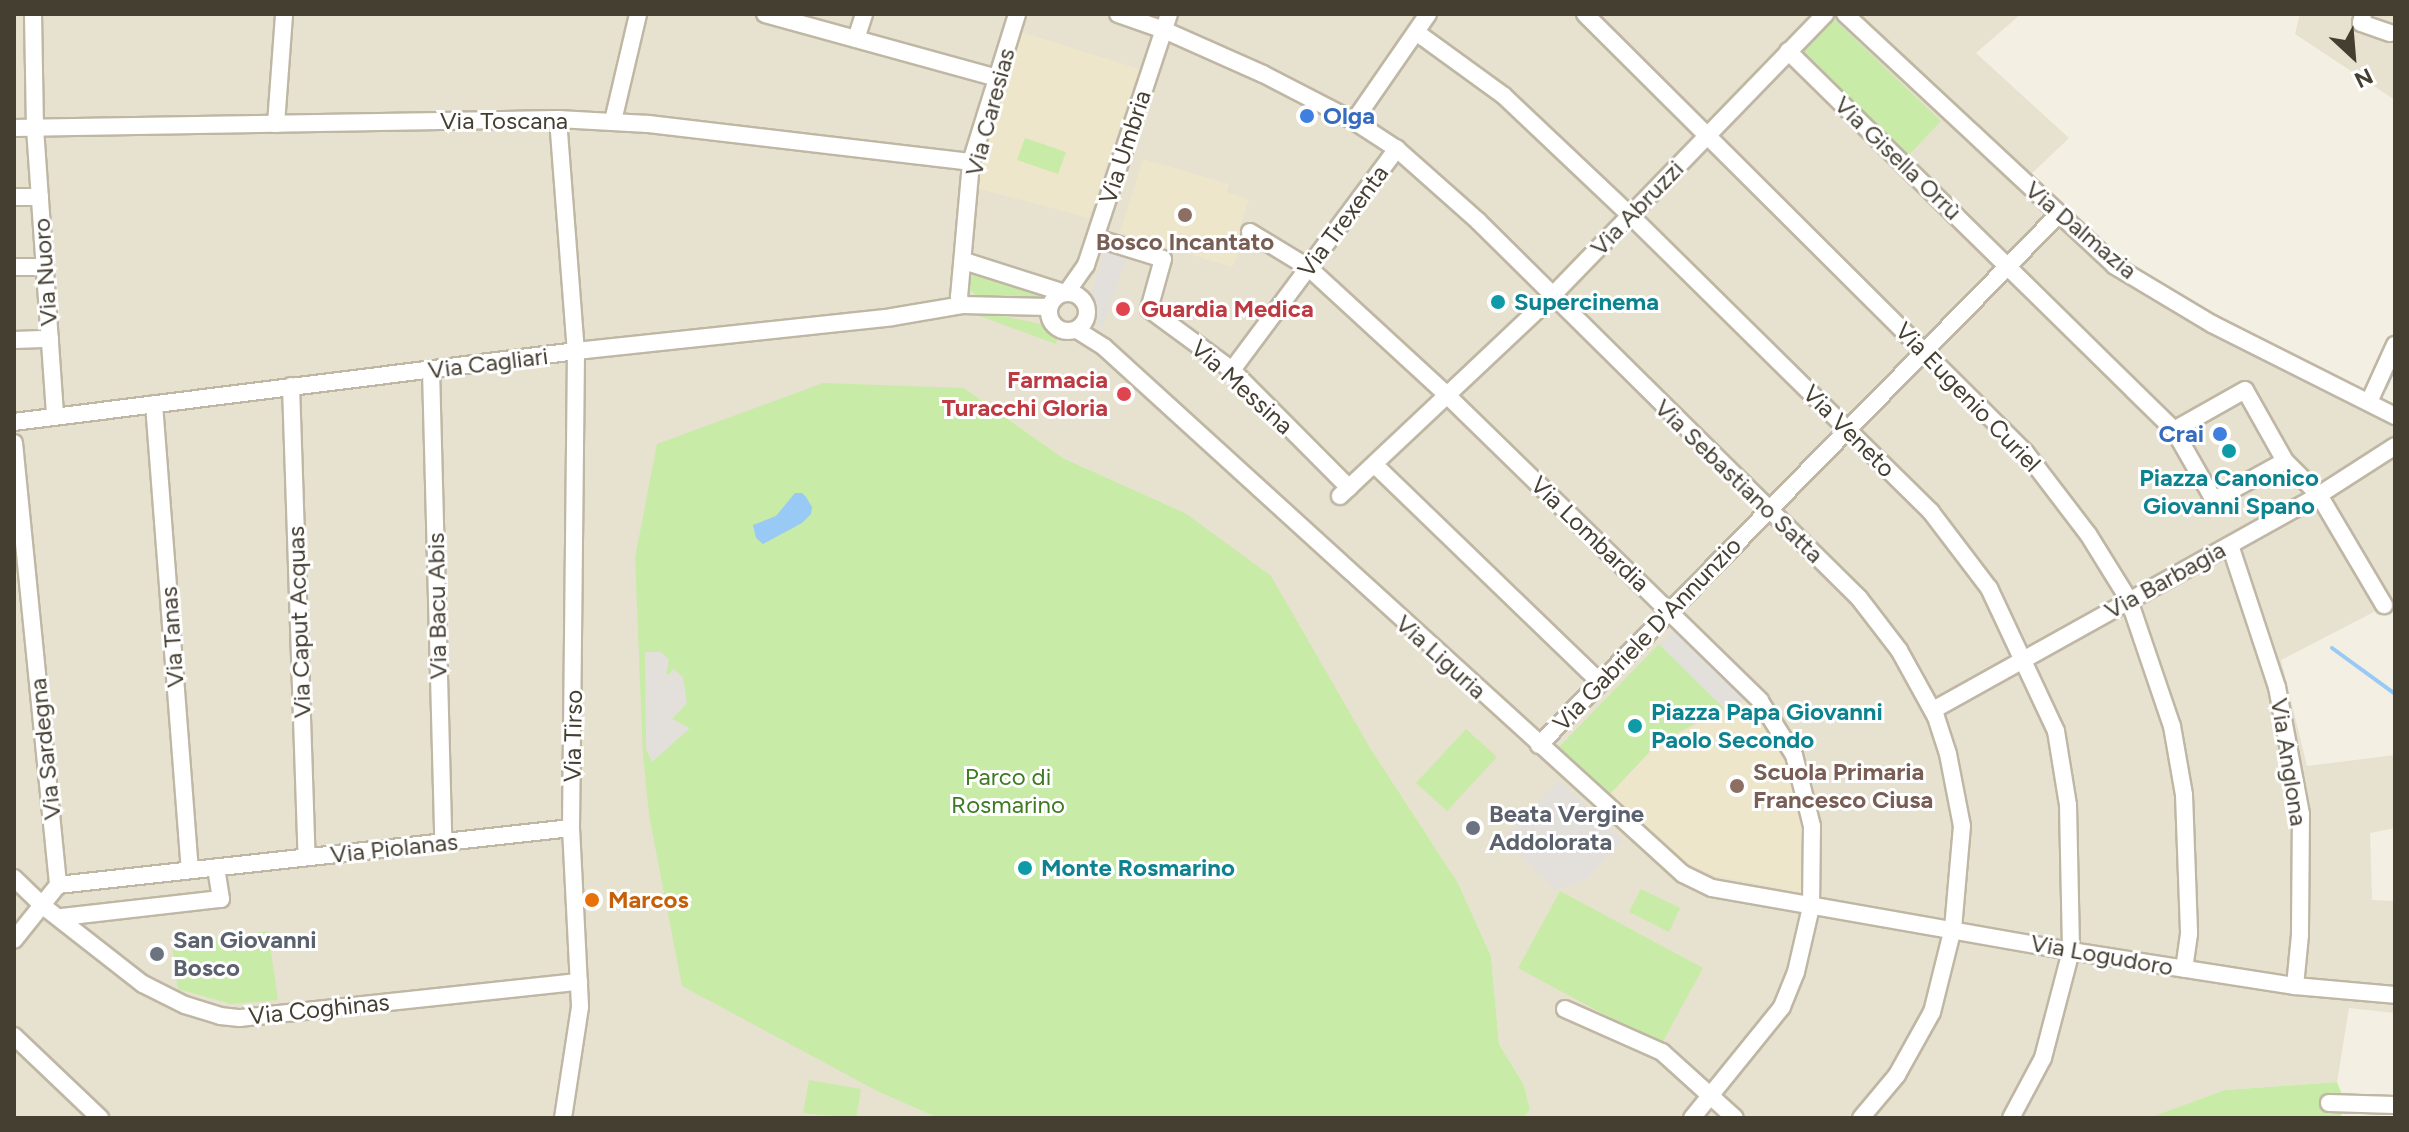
<!DOCTYPE html>
<meta charset="utf-8">
<style>
body{margin:0}
#map{position:relative;width:2409px;height:1132px;overflow:hidden;background:#f3efe2;font-family:Figtree,sans-serif}
div>[style]{position:absolute}
[style*='--x']{left:calc(var(--x)*1px);top:calc(var(--y)*1px);width:calc(var(--w)*1px);rotate:calc(var(--a)*1deg)}
.residential>*{inset:0;background:#e7e1d0}
.education>*{inset:0;background:#ede6cb}
.green>*{inset:0;background:#c8eba7}
.parking>*{inset:0;background:#e3e0dc}
.water>*{inset:0;background:#99c9f5}
.stream>*{height:4px;margin:-2px;padding:0 2px;transform-origin:2px;border-radius:2px;background:#99c9f5}
.roads{filter:drop-shadow(2px 0 #bfb7a4) drop-shadow(-2px 0 #bfb7a4) drop-shadow(0 2px #bfb7a4) drop-shadow(0 -2px #bfb7a4)}
.minor>*{height:16px;margin:-8px;padding:0 8px;transform-origin:8px;border-radius:8px;background:#fff}
.minor>.ring{margin:-8px;padding:0;box-sizing:content-box;background:none;border:16px solid #fff;border-radius:50%}
.dots>*{width:22px;height:22px;translate:-50% -50%;box-sizing:border-box;border:4px solid #fff;border-radius:50%}
span{translate:-50% -50%;white-space:nowrap;text-align:center;line-height:1.15;-webkit-text-stroke:6px #fff;paint-order:stroke}
.street-label{font-size:24px;color:#453f32}
.shop-label{font-size:24px;color:#366cbe;font-weight:700}
.left{translate:0 -50%;text-align:left}
.right{translate:-100% -50%;text-align:right}
.education-label{font-size:24px;color:#785e54;font-weight:700}
.culture-label{font-size:24px;color:#0d838f;font-weight:700}
.health-label{font-size:24px;color:#be3a42;font-weight:700}
.park-label{font-size:24px;color:#3e7a22}
.worship-label{font-size:24px;color:#5b616d;font-weight:700}
.food-label{font-size:24px;color:#c56008;font-weight:700}
.frame{position:absolute;inset:0;border:16px solid #453f32;pointer-events:none}
.north{position:absolute;left:2313px;top:16px;width:80px;height:80px;-webkit-text-stroke:6px #fff;paint-order:stroke;rotate:154deg;font-size:22px;font-weight:700;line-height:32px;text-align:center;color:#453f32}
.north::after{content:'';display:block;margin:auto;width:28px;height:36px;background:#453f32;clip-path:polygon(50% 0,100% 100%,50% 72%,0 100%)}
</style>
<div id="map">
<div class="residential">
<i style="clip-path:polygon(14px 14px,2021px 14px,1976px 53px,2069px 138px,2028px 177px,2121px 261px,2215px 318px,2395px 412px,2395px 601px,2281px 660px,2307px 766px,2395px 755px,2395px 828px,2370px 833px,2372px 900px,2395px 901px,2395px 1013px,2349px 1008px,2337px 1082px,2225px 1090px,2148px 1118px,1523px 1118px,1530px 1110px,1524px 1085px,1499px 1044px,1491px 956px,1458px 883px,1369px 746px,1185px 513px,1063px 458px,964px 388px,635px 558px,649px 815px,879px 1092px,938px 1118px,14px 1118px)"></i>
<i style="clip-path:polygon(2300px 14px,2395px 14px,2395px 100px,2295px 34px)"></i>
</div>
<div class="education">
<i style="clip-path:polygon(1018px 31px,1139px 69px,1089px 218px,976px 188px,978px 162px)"></i>
<i style="clip-path:polygon(1143px 159px,1229px 184px,1227px 192px,1249px 200px,1239px 230px,1247px 236px,1232px 267px,1120px 233px)"></i>
<i style="clip-path:polygon(1750px 698px,1788px 760px,1799px 801px,1806px 848px,1803px 893px,1715px 876px,1685px 862px,1608px 796px,1657px 744px)"></i>
</div>
<div class="green">
<i style="clip-path:polygon(1834px 19px,1941px 121px,1906px 158px,1799px 56px)"></i>
<i style="clip-path:polygon(1025px 138px,1066px 152px,1058px 174px,1017px 160px)"></i>
<i style="clip-path:polygon(969px 263px,1049px 294px,1032px 300px,976px 296px,969px 289px)"></i>
<i style="clip-path:polygon(977px 315px,1003px 316px,1045px 325px,1058px 335px,1056px 344px)"></i>
<i style="clip-path:polygon(823px 383px,964px 388px,1063px 458px,1185px 513px,1271px 576px,1369px 746px,1458px 883px,1491px 956px,1499px 1044px,1524px 1085px,1530px 1110px,1523px 1118px,938px 1118px,879px 1092px,682px 986px,649px 815px,643px 755px,635px 558px,657px 444px)"></i>
<i style="clip-path:polygon(1659px 644px,1724px 708px,1657px 744px,1608px 796px,1559px 747px)"></i>
<i style="clip-path:polygon(1466px 729px,1497px 757px,1447px 811px,1416px 783px)"></i>
<i style="clip-path:polygon(1641px 889px,1680px 908px,1669px 932px,1629px 912px)"></i>
<i style="clip-path:polygon(1560px 891px,1703px 968px,1661px 1045px,1518px 968px)"></i>
<i style="clip-path:polygon(268px 931px,278px 1000px,231px 1004px,178px 989px,172px 944px)"></i>
<i style="clip-path:polygon(809px 1080px,861px 1089px,856px 1118px,803px 1113px)"></i>
<i style="clip-path:polygon(2337px 1082px,2343px 1097px,2341px 1118px,2148px 1118px,2225px 1090px)"></i>
</div>
<div class="parking">
<i style="clip-path:polygon(1104px 250px,1127px 256px,1102px 330px,1094px 315px,1091px 297px)"></i>
<i style="clip-path:polygon(1678px 627px,1750px 698px,1724px 708px,1659px 644px)"></i>
<i style="clip-path:polygon(645px 652px,661px 652px,669px 660px,666px 673px,669px 675px,673px 669px,683px 677px,687px 703px,672px 719px,690px 728px,652px 762px,646px 749px)"></i>
<i style="clip-path:polygon(1559px 780px,1623px 840px,1587px 879px,1555px 890px,1503px 839px)"></i>
</div>
<div class="water">
<i style="clip-path:polygon(795px 493px,802px 493px,806px 497px,812px 507px,811px 514px,802px 523px,763px 544px,756px 538px,753px 525px,776px 516px)"></i>
</div>
<div class="stream">
<i style="--x:2385;--y:388;--w:23;--a:-65"></i>
<i style="--x:2332;--y:648;--w:78;--a:36.1"></i>
</div>
<div class="roads">
<div class="minor">
<i style="--x:33;--y:14;--w:114;--a:89"></i>
<i style="--x:35;--y:128;--w:289;--a:86"></i>
<i style="--x:765;--y:14;--w:241;--a:15.4"></i>
<i style="--x:1118;--y:14;--w:49;--a:19.2"></i>
<i style="--x:1164;--y:30;--w:108;--a:24"></i>
<i style="--x:1263;--y:74;--w:102;--a:27.3"></i>
<i style="--x:1354;--y:121;--w:51;--a:33.1"></i>
<i style="--x:1397;--y:149;--w:108;--a:41.6"></i>
<i style="--x:1478;--y:221;--w:536;--a:44.7"></i>
<i style="--x:1859;--y:598;--w:66;--a:52.4"></i>
<i style="--x:1899;--y:650;--w:77;--a:61.1"></i>
<i style="--x:1936;--y:717;--w:39;--a:72"></i>
<i style="--x:1948;--y:754;--w:73;--a:79"></i>
<i style="--x:1962;--y:826;--w:102;--a:95"></i>
<i style="--x:1953;--y:928;--w:87;--a:104"></i>
<i style="--x:1932;--y:1012;--w:72;--a:119.1"></i>
<i style="--x:1897;--y:1075;--w:56;--a:129.9"></i>
<i style="--x:1585;--y:14;--w:622;--a:44.87"></i>
<i style="--x:2026;--y:453;--w:102;--a:52.6"></i>
<i style="--x:2088;--y:534;--w:78;--a:58.2"></i>
<i style="--x:2129;--y:600;--w:133;--a:71.2"></i>
<i style="--x:2172;--y:726;--w:70;--a:80.1"></i>
<i style="--x:2184;--y:795;--w:139;--a:87.9"></i>
<i style="--x:2189;--y:934;--w:35;--a:98"></i>
<i style="--x:1845;--y:14;--w:369;--a:43"></i>
<i style="--x:2115;--y:266;--w:113;--a:30.9"></i>
<i style="--x:2212;--y:324;--w:205;--a:26.7"></i>
<i style="--x:2363;--y:14;--w:9;--a:103"></i>
<i style="--x:2361;--y:23;--w:31;--a:19"></i>
<i style="--x:1416;--y:32;--w:109;--a:36"></i>
<i style="--x:1504;--y:96;--w:173;--a:43.4"></i>
<i style="--x:1630;--y:215;--w:423;--a:44.6"></i>
<i style="--x:1931;--y:512;--w:96;--a:52.7"></i>
<i style="--x:1989;--y:588;--w:158;--a:64.9"></i>
<i style="--x:2056;--y:731;--w:75;--a:80.8"></i>
<i style="--x:2068;--y:805;--w:146;--a:88.8"></i>
<i style="--x:2071;--y:951;--w:111;--a:104.7"></i>
<i style="--x:2043;--y:1058;--w:68;--a:118.1"></i>
<i style="--x:856;--y:39;--w:26;--a:-72"></i>
<i style="--x:1788;--y:51;--w:541;--a:44.48"></i>
<i style="--x:2174;--y:430;--w:81;--a:60.3"></i>
<i style="--x:2214;--y:500;--w:81;--a:-28.8"></i>
<i style="--x:2285;--y:461;--w:81;--a:-119.4"></i>
<i style="--x:2245;--y:390;--w:81;--a:150.6"></i>
<i style="--x:558;--y:119;--w:233;--a:85.6"></i>
<i style="--x:576;--y:351;--w:477;--a:90.6"></i>
<i style="--x:571;--y:828;--w:179;--a:87.1"></i>
<i style="--x:580;--y:1007;--w:112;--a:98.7"></i>
<i style="--x:613;--y:121;--w:110;--a:-76.8"></i>
<i style="--x:1354;--y:121;--w:130;--a:-55.3"></i>
<i style="--x:276;--y:124;--w:110;--a:-85.8"></i>
<i style="--x:14;--y:128;--w:544;--a:-0.95"></i>
<i style="--x:558;--y:119;--w:90;--a:3.2"></i>
<i style="--x:648;--y:124;--w:325;--a:6.7"></i>
<i style="--x:14;--y:197;--w:26;--a:0"></i>
<i style="--x:1250;--y:232;--w:69;--a:31.4"></i>
<i style="--x:1309;--y:268;--w:189;--a:42.6"></i>
<i style="--x:1448;--y:396;--w:436;--a:44.3"></i>
<i style="--x:1760;--y:701;--w:64;--a:57.8"></i>
<i style="--x:1794;--y:755;--w:73;--a:75.8"></i>
<i style="--x:1812;--y:826;--w:81;--a:90.7"></i>
<i style="--x:1811;--y:907;--w:67;--a:103"></i>
<i style="--x:1796;--y:972;--w:38;--a:112"></i>
<i style="--x:1782;--y:1007;--w:143;--a:129"></i>
<i style="--x:1096;--y:238;--w:70;--a:17.4"></i>
<i style="--x:1163;--y:259;--w:52;--a:105.6"></i>
<i style="--x:1149;--y:309;--w:103;--a:36.3"></i>
<i style="--x:1232;--y:370;--w:166;--a:45.2"></i>
<i style="--x:964;--y:261;--w:106;--a:17.6"></i>
<i style="--x:14;--y:267;--w:30;--a:0"></i>
<i style="--x:1067;--y:292;--w:33;--a:-55"></i>
<i style="--x:1086;--y:265;--w:264;--a:-71.7"></i>
<i class="ring" style="left:1049px;top:293px;width:22px;height:22px"></i>
<i style="--x:962;--y:305;--w:9;--a:-111"></i>
<i style="--x:959;--y:297;--w:136;--a:-84.9"></i>
<i style="--x:971;--y:162;--w:155;--a:-72.7"></i>
<i style="--x:1077;--y:330;--w:32;--a:32"></i>
<i style="--x:1104;--y:347;--w:783;--a:42.31"></i>
<i style="--x:1683;--y:874;--w:32;--a:26"></i>
<i style="--x:1712;--y:888;--w:364;--a:10"></i>
<i style="--x:2071;--y:951;--w:227;--a:8.9"></i>
<i style="--x:2295;--y:986;--w:100;--a:5.1"></i>
<i style="--x:14;--y:340;--w:36;--a:-2"></i>
<i style="--x:431;--y:370;--w:472;--a:88.5"></i>
<i style="--x:1232;--y:370;--w:276;--a:-53.3"></i>
<i style="--x:291;--y:386;--w:471;--a:88.1"></i>
<i style="--x:2369;--y:402;--w:63;--a:-65.5"></i>
<i style="--x:154;--y:404;--w:467;--a:85.6"></i>
<i style="--x:14;--y:422;--w:566;--a:-7.2"></i>
<i style="--x:576;--y:351;--w:318;--a:-6.1"></i>
<i style="--x:892;--y:317;--w:71;--a:-9.7"></i>
<i style="--x:962;--y:305;--w:87;--a:1.3"></i>
<i style="--x:14;--y:443;--w:444;--a:84.3"></i>
<i style="--x:58;--y:885;--w:70;--a:128.7"></i>
<i style="--x:2285;--y:461;--w:48;--a:45"></i>
<i style="--x:2319;--y:495;--w:128;--a:59.4"></i>
<i style="--x:1376;--y:466;--w:311;--a:44"></i>
<i style="--x:1340;--y:496;--w:290;--a:-43.3"></i>
<i style="--x:1551;--y:297;--w:394;--a:-45.9"></i>
<i style="--x:2230;--y:545;--w:150;--a:71.7"></i>
<i style="--x:2277;--y:687;--w:129;--a:79.3"></i>
<i style="--x:2301;--y:814;--w:121;--a:90.5"></i>
<i style="--x:2300;--y:935;--w:51;--a:95.6"></i>
<i style="--x:1933;--y:710;--w:442;--a:-29.1"></i>
<i style="--x:2319;--y:495;--w:90;--a:-32.8"></i>
<i style="--x:1539;--y:745;--w:743;--a:-45.6"></i>
<i style="--x:14;--y:878;--w:40;--a:44"></i>
<i style="--x:43;--y:906;--w:127;--a:38"></i>
<i style="--x:143;--y:984;--w:47;--a:26.6"></i>
<i style="--x:185;--y:1005;--w:37;--a:17"></i>
<i style="--x:220;--y:1016;--w:20;--a:6"></i>
<i style="--x:240;--y:1018;--w:341;--a:-6.1"></i>
<i style="--x:58;--y:885;--w:516;--a:-6.34"></i>
<i style="--x:62;--y:917;--w:160;--a:-6.5"></i>
<i style="--x:221;--y:899;--w:32;--a:-99"></i>
<i style="--x:1565;--y:1009;--w:106;--a:23.9"></i>
<i style="--x:1662;--y:1052;--w:98;--a:42.1"></i>
<i style="--x:14;--y:1036;--w:119;--a:43.6"></i>
<i style="--x:2329;--y:1103;--w:66;--a:1.7"></i>
</div>
</div>
<div class="dots">
<i style="left:1307px;top:116px;background:#3f7fe0"></i>
<i style="left:1185px;top:215px;background:#8d6e63"></i>
<i style="left:1498px;top:302px;background:#0f9aa8"></i>
<i style="left:1123px;top:309px;background:#e0444e"></i>
<i style="left:1124px;top:394px;background:#e0444e"></i>
<i style="left:2220px;top:434px;background:#3f7fe0"></i>
<i style="left:2229px;top:451px;background:#0f9aa8"></i>
<i style="left:1635px;top:726px;background:#0f9aa8"></i>
<i style="left:1737px;top:786px;background:#8d6e63"></i>
<i style="left:1473px;top:828px;background:#6b7280"></i>
<i style="left:1025px;top:868px;background:#0f9aa8"></i>
<i style="left:592px;top:900px;background:#e8710a"></i>
<i style="left:157px;top:954px;background:#6b7280"></i>
</div>
<div class="street-label">
<span style="left:990px;top:112px;rotate:-75deg">Via Caresias</span>
<span style="left:504px;top:121px">Via Toscana</span>
<span style="left:1125px;top:147px;rotate:-72deg">Via Umbria</span>
<span style="left:1898px;top:158px;rotate:44deg">Via Gisella Orrù</span>
<span style="left:1637px;top:208px;rotate:-46deg">Via Abruzzi</span>
<span style="left:1343px;top:221px;rotate:-53deg">Via Trexenta</span>
<span style="left:2081px;top:230px;rotate:40deg">Via Dalmazia</span>
<span style="left:45px;top:272px;rotate:-94deg">Via Nuoro</span>
<span style="left:488px;top:363px;rotate:-7deg">Via Cagliari</span>
<span style="left:1242px;top:387px;rotate:42deg">Via Messina</span>
<span style="left:1968px;top:397px;rotate:46deg">Via Eugenio Curiel</span>
<span style="left:1849px;top:431px;rotate:45deg">Via Veneto</span>
<span style="left:1739px;top:481px;rotate:44deg">Via Sebastiano Satta</span>
<span style="left:1590px;top:534px;rotate:44deg">Via Lombardia</span>
<span style="left:2165px;top:580px;rotate:-29deg">Via Barbagia</span>
<span style="left:437px;top:606px;rotate:-91deg">Via Bacu Abis</span>
<span style="left:299px;top:622px;rotate:-92deg">Via Caput Acquas</span>
<span style="left:1647px;top:634px;rotate:-46deg">Via Gabriele D'Annunzio</span>
<span style="left:172px;top:637px;rotate:-94deg">Via Tanas</span>
<span style="left:1441px;top:657px;rotate:42deg">Via Liguria</span>
<span style="left:573px;top:736px;rotate:-89deg">Via Tirso</span>
<span style="left:45px;top:749px;rotate:-96deg">Via Sardegna</span>
<span style="left:2289px;top:762px;rotate:81deg">Via Anglona</span>
<span style="left:394px;top:848px;rotate:-6deg">Via Piolanas</span>
<span style="left:2102px;top:955px;rotate:10deg">Via Logudoro</span>
<span style="left:319px;top:1009px;rotate:-6deg">Via Coghinas</span>
</div>
<div class="shop-label">
<span class="left" style="left:1323px;top:116px">Olga</span>
<span class="right" style="left:2204px;top:434px">Crai</span>
</div>
<div class="education-label">
<span style="left:1185px;top:242px">Bosco Incantato</span>
<span class="left" style="left:1753px;top:786px">Scuola Primaria<br>Francesco Ciusa</span>
</div>
<div class="culture-label">
<span class="left" style="left:1514px;top:302px">Supercinema</span>
<span style="left:2229px;top:492px">Piazza Canonico<br>Giovanni Spano</span>
<span class="left" style="left:1651px;top:726px">Piazza Papa Giovanni<br>Paolo Secondo</span>
<span class="left" style="left:1041px;top:868px">Monte Rosmarino</span>
</div>
<div class="health-label">
<span class="left" style="left:1141px;top:309px">Guardia Medica</span>
<span class="right" style="left:1108px;top:394px">Farmacia<br>Turacchi Gloria</span>
</div>
<div class="park-label">
<span style="left:1008px;top:791px">Parco di<br>Rosmarino</span>
</div>
<div class="worship-label">
<span class="left" style="left:1489px;top:828px">Beata Vergine<br>Addolorata</span>
<span class="left" style="left:173px;top:954px">San Giovanni<br>Bosco</span>
</div>
<div class="food-label">
<span class="left" style="left:608px;top:900px">Marcos</span>
</div>
<div class="frame"></div>
<div class="north">N</div>
</div>
